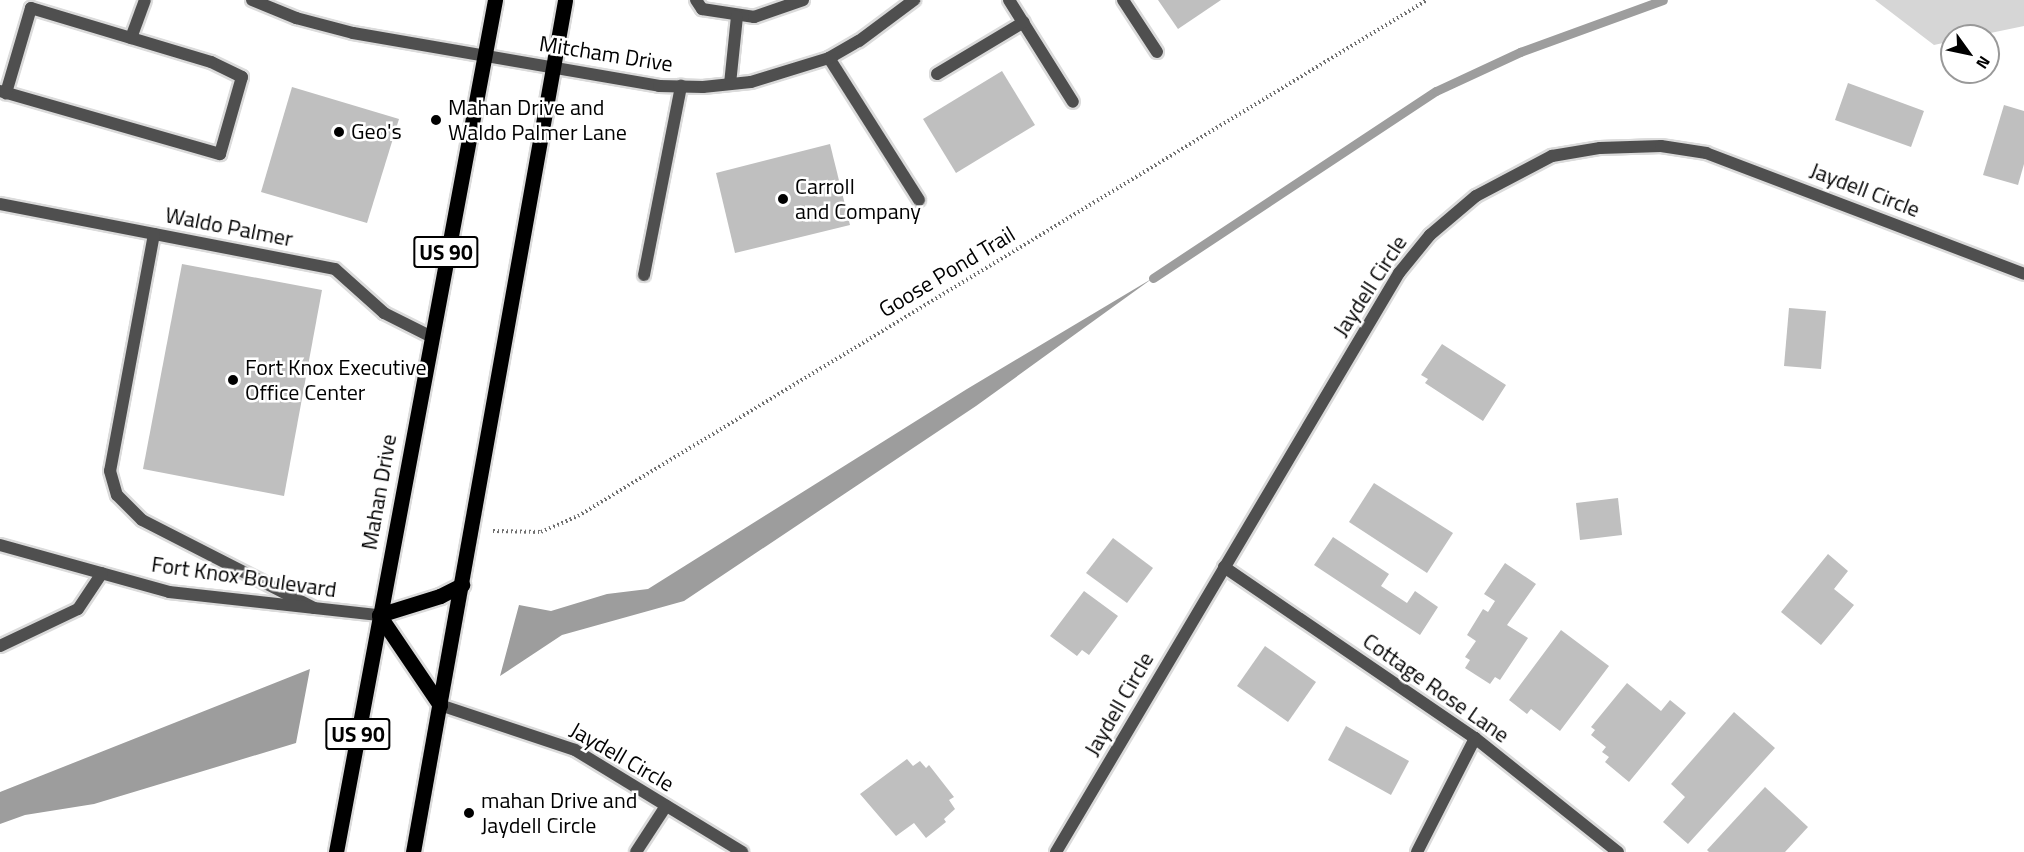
<!DOCTYPE html>
<style>
body{margin:0}
#map{position:relative;width:2024px;height:852px;overflow:hidden;background:#fff;font-family:"Titillium Web",sans-serif}
div>[style]{position:absolute}
[style*='--x']{left:calc(var(--x)*1px);top:calc(var(--y)*1px);width:calc(var(--w)*1px);rotate:calc(var(--a)*1deg)}
.green>*{inset:0;background:#d6d6d6}
.water>*{inset:0;background:#9d9d9d}
.stream>*{height:9px;margin:-4.5px;padding:0 4.5px;transform-origin:4.5px;border-radius:4.5px;background:#9d9d9d}
.building>*{inset:0;background:#bfbfbf}
.path>*{height:4px;margin-top:-2px;transform-origin:0;background:repeating-linear-gradient(90deg,#717171 0 1.5px,transparent 0 4.5px)}
.roads{filter:drop-shadow(2px 0 #dbdbdb) drop-shadow(-2px 0 #dbdbdb) drop-shadow(0 2px #dbdbdb) drop-shadow(0 -2px #dbdbdb)}
.lane>*{height:12px;margin:-6px;padding:0 6px;transform-origin:6px;border-radius:6px;background:#4f4f4f}
.street>*{height:12px;margin:-6px;padding:0 6px;transform-origin:6px;border-radius:6px;background:#4f4f4f}
.primary>*{height:15px;margin:-7.5px;padding:0 7.5px;transform-origin:7.5px;border-radius:7.5px;background:#000}
.dots>*{width:16px;height:16px;translate:-50% -50%;box-sizing:border-box;border:3px solid #fff;border-radius:50%}
span{translate:-50% -50%;white-space:nowrap;text-align:center;line-height:1.15;-webkit-text-stroke:5px #fff;paint-order:stroke}
.shield-label span{padding:2px 4px;background:#fff;border:2px solid;border-radius:4px;-webkit-text-stroke-width:0}
.shield-label{font-size:21px;color:#000;font-weight:700}
.street-label{font-size:22px;color:#000}
.poi-label{font-size:22px;color:#000}
.left{translate:0 -50%;text-align:left}
.north{position:absolute;left:1940px;top:24px;width:60px;height:60px;box-sizing:border-box;background:#fff;border:2px solid #999;border-radius:50%;rotate:123deg;font-size:16px;font-weight:700;line-height:24px;text-align:center;color:#000}
.north::after{content:'';display:block;margin:auto;width:21px;height:27px;background:#000;clip-path:polygon(50% 0,100% 100%,50% 72%,0 100%)}
</style>
<div id="map">
<div class="green">
<i style="clip-path:polygon(1875px 0,2024px 0,2024px 26px,1976px 36px,1952px 36px,1952px 41px,1934px 45px)"></i>
</div>
<div class="water">
<i style="clip-path:polygon(1153px 278px,976px 406px,684px 601px,562px 635px,500px 676px,519px 605px,551px 611px,607px 594px,648px 589px,967px 389px)"></i>
<i style="clip-path:polygon(310px 669px,296px 743px,94px 804px,25px 815px,0 824px,0 792px)"></i>
</div>
<div class="stream">
<i style="--x:1153;--y:278;--w:339;--a:-33.5"></i>
<i style="--x:1436;--y:91;--w:93;--a:-24.9"></i>
<i style="--x:1520;--y:52;--w:152;--a:-20"></i>
</div>
<div class="building">
<i style="clip-path:polygon(1158px 0,1221px 0,1178px 29px)"></i>
<i style="clip-path:polygon(1002px 71px,1035px 125px,956px 173px,923px 119px)"></i>
<i style="clip-path:polygon(1848px 83px,1924px 111px,1911px 147px,1835px 120px)"></i>
<i style="clip-path:polygon(292px 87px,399px 119px,367px 223px,261px 192px)"></i>
<i style="clip-path:polygon(2004px 105px,2024px 111px,2024px 164px,2018px 185px,1983px 175px)"></i>
<i style="clip-path:polygon(830px 144px,850px 225px,735px 253px,716px 173px)"></i>
<i style="clip-path:polygon(182px 264px,322px 290px,284px 496px,143px 469px)"></i>
<i style="clip-path:polygon(1789px 308px,1826px 311px,1821px 369px,1784px 366px)"></i>
<i style="clip-path:polygon(1442px 344px,1506px 385px,1483px 421px,1425px 383px,1428px 379px,1421px 375px)"></i>
<i style="clip-path:polygon(1374px 483px,1453px 533px,1427px 573px,1349px 522px)"></i>
<i style="clip-path:polygon(1618px 498px,1622px 535px,1580px 540px,1576px 503px)"></i>
<i style="clip-path:polygon(1333px 537px,1389px 574px,1381px 586px,1407px 603px,1415px 591px,1438px 607px,1420px 635px,1314px 565px)"></i>
<i style="clip-path:polygon(1113px 538px,1153px 568px,1127px 603px,1086px 573px)"></i>
<i style="clip-path:polygon(1828px 554px,1848px 571px,1834px 589px,1854px 605px,1821px 645px,1781px 612px)"></i>
<i style="clip-path:polygon(1505px 563px,1536px 584px,1507px 625px,1528px 638px,1500px 680px,1495px 677px,1490px 684px,1465px 668px,1470px 660px,1465px 657px,1476px 641px,1467px 635px,1483px 609px,1488px 612px,1495px 601px,1484px 594px)"></i>
<i style="clip-path:polygon(1084px 591px,1118px 616px,1089px 655px,1082px 650px,1077px 656px,1050px 636px)"></i>
<i style="clip-path:polygon(1561px 630px,1609px 666px,1560px 731px,1531px 709px,1527px 714px,1509px 700px)"></i>
<i style="clip-path:polygon(1265px 646px,1316px 682px,1288px 722px,1237px 686px)"></i>
<i style="clip-path:polygon(1627px 683px,1661px 711px,1670px 700px,1686px 713px,1629px 782px,1605px 762px,1609px 757px,1602px 752px,1606px 747px,1591px 735px,1595px 730px,1591px 727px)"></i>
<i style="clip-path:polygon(1734px 712px,1775px 748px,1688px 844px,1663px 822px,1685px 797px,1671px 784px)"></i>
<i style="clip-path:polygon(1346px 726px,1409px 761px,1391px 795px,1328px 760px)"></i>
<i style="clip-path:polygon(907px 759px,913px 766px,920px 761px,926px 768px,929px 765px,954px 797px,949px 800px,955px 809px,944px 819px,946px 822px,926px 838px,914px 823px,896px 836px,860px 794px)"></i>
<i style="clip-path:polygon(1765px 787px,1808px 827px,1785px 852px,1709px 852px,1707px 850px)"></i>
</div>
<div class="path">
<i style="--x:493;--y:531;--w:48;--a:1.2"></i>
<i style="--x:541;--y:532;--w:40;--a:-23.4"></i>
<i style="--x:578;--y:516;--w:994;--a:-31.29"></i>
</div>
<div class="roads">
<div class="lane">
<i style="--x:696;--y:0;--w:11;--a:56"></i>
<i style="--x:702;--y:9;--w:53;--a:8.7"></i>
<i style="--x:754;--y:17;--w:52;--a:-19.1"></i>
<i style="--x:1009;--y:0;--w:120;--a:57.9"></i>
<i style="--x:1123;--y:0;--w:62;--a:56.8"></i>
<i style="--x:131;--y:38;--w:40;--a:-69.8"></i>
<i style="--x:829;--y:58;--w:168;--a:57.6"></i>
<i style="--x:937;--y:74;--w:101;--a:-30.9"></i>
<i style="--x:730;--y:84;--w:68;--a:-84.1"></i>
<i style="--x:0;--y:91;--w:229;--a:16"></i>
<i style="--x:220;--y:154;--w:80;--a:-74.1"></i>
<i style="--x:242;--y:77;--w:34;--a:-154"></i>
<i style="--x:211;--y:62;--w:188;--a:-163.3"></i>
<i style="--x:31;--y:8;--w:89;--a:106.4"></i>
<i style="--x:0;--y:204;--w:341;--a:11"></i>
<i style="--x:335;--y:269;--w:66;--a:41.9"></i>
<i style="--x:384;--y:313;--w:51;--a:26.6"></i>
<i style="--x:154;--y:234;--w:241;--a:100.5"></i>
<i style="--x:110;--y:471;--w:25;--a:74"></i>
<i style="--x:117;--y:495;--w:35;--a:45"></i>
<i style="--x:142;--y:520;--w:193;--a:27.1"></i>
<i style="--x:644;--y:275;--w:193;--a:-78.9"></i>
<i style="--x:0;--y:545;--w:175;--a:15.5"></i>
<i style="--x:169;--y:592;--w:211;--a:6.3"></i>
<i style="--x:0;--y:646;--w:86;--a:-25.4"></i>
<i style="--x:78;--y:609;--w:43;--a:-56.3"></i>
<i style="--x:636;--y:852;--w:55;--a:-56.9"></i>
</div>
<div class="street">
<i style="--x:252;--y:0;--w:48;--a:22.2"></i>
<i style="--x:296;--y:18;--w:59;--a:14.7"></i>
<i style="--x:353;--y:33;--w:311;--a:9.8"></i>
<i style="--x:659;--y:86;--w:44;--a:1.3"></i>
<i style="--x:703;--y:87;--w:48;--a:-5.9"></i>
<i style="--x:751;--y:82;--w:82;--a:-17.1"></i>
<i style="--x:829;--y:58;--w:34;--a:-30"></i>
<i style="--x:859;--y:41;--w:69;--a:-36.7"></i>
<i style="--x:1224;--y:567;--w:304;--a:34.3"></i>
<i style="--x:1475;--y:738;--w:183;--a:38.6"></i>
<i style="--x:440;--y:705;--w:142;--a:18.4"></i>
<i style="--x:575;--y:750;--w:196;--a:31.4"></i>
<i style="--x:1056;--y:852;--w:673;--a:-59.36"></i>
<i style="--x:1399;--y:273;--w:49;--a:-50.8"></i>
<i style="--x:1430;--y:235;--w:60;--a:-40.3"></i>
<i style="--x:1476;--y:196;--w:86;--a:-27.8"></i>
<i style="--x:1552;--y:156;--w:49;--a:-9.5"></i>
<i style="--x:1600;--y:148;--w:61;--a:-1.9"></i>
<i style="--x:1661;--y:146;--w:46;--a:8.8"></i>
<i style="--x:1706;--y:153;--w:340;--a:20.8"></i>
<i style="--x:1417;--y:852;--w:128;--a:-63"></i>
</div>
<div class="primary">
<i style="--x:379;--y:615;--w:109;--a:55.9"></i>
<i style="--x:379;--y:615;--w:64;--a:-17.3"></i>
<i style="--x:440;--y:596;--w:25;--a:-27"></i>
<i style="--x:336;--y:852;--w:867;--a:-79.43"></i>
<i style="--x:413;--y:852;--w:865;--a:-79.88"></i>
</div>
</div>
<div class="dots">
<i style="left:436px;top:120px;background:#000"></i>
<i style="left:339px;top:132px;background:#000"></i>
<i style="left:783px;top:199px;background:#000"></i>
<i style="left:233px;top:380px;background:#000"></i>
<i style="left:469px;top:813px;background:#000"></i>
</div>
<div class="shield-label">
<span style="left:446px;top:252px">US 90</span>
<span style="left:358px;top:734px">US 90</span>
</div>
<div class="street-label">
<span style="left:606px;top:54px;rotate:9deg">Mitcham Drive</span>
<span style="left:1865px;top:190px;rotate:21deg">Jaydell Circle</span>
<span style="left:229px;top:227px;rotate:11deg">Waldo Palmer</span>
<span style="left:947px;top:272px;rotate:-31deg">Goose Pond Trail</span>
<span style="left:1370px;top:286px;rotate:-57deg">Jaydell Circle</span>
<span style="left:379px;top:492px;rotate:-80deg">Mahan Drive</span>
<span style="left:244px;top:577px;rotate:8deg">Fort Knox Boulevard</span>
<span style="left:1436px;top:688px;rotate:35deg">Cottage Rose Lane</span>
<span style="left:1119px;top:704px;rotate:-60deg">Jaydell Circle</span>
<span style="left:622px;top:757px;rotate:30deg">Jaydell Circle</span>
</div>
<div class="poi-label">
<span class="left" style="left:448px;top:120px">Mahan Drive and<br>Waldo Palmer Lane</span>
<span class="left" style="left:351px;top:132px">Geo's</span>
<span class="left" style="left:795px;top:199px">Carroll<br>and Company</span>
<span class="left" style="left:245px;top:380px">Fort Knox Executive<br>Office Center</span>
<span class="left" style="left:481px;top:813px">mahan Drive and<br>Jaydell Circle</span>
</div>
<div class="north">N</div>
</div>
